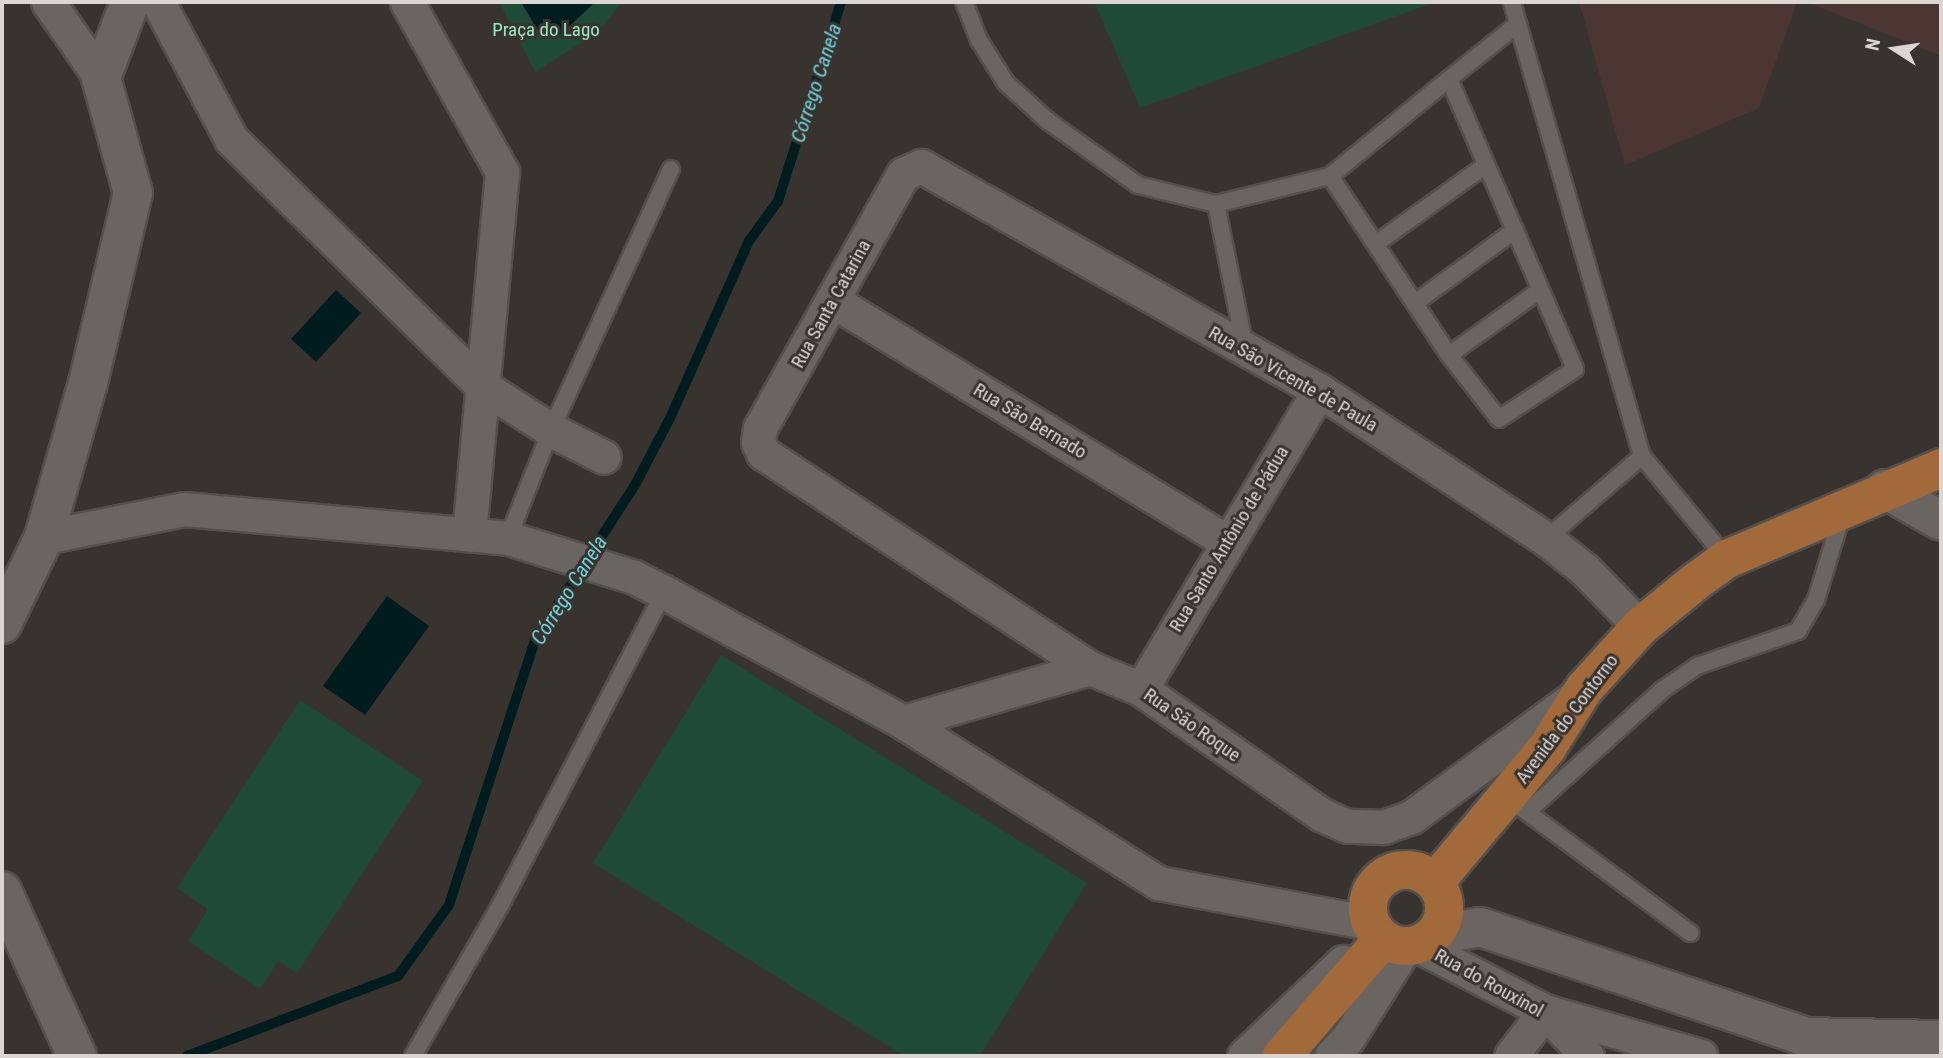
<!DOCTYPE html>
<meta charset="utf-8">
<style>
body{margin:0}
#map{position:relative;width:1943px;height:1058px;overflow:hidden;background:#39332f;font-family:"Roboto Condensed",sans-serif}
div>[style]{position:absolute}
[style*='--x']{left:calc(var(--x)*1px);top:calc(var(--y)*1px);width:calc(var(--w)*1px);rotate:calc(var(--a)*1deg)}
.industrial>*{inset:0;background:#4b3634}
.green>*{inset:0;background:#1e4a37}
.water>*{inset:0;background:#001c1f}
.stream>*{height:10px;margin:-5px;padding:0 5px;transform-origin:5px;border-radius:5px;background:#001c1f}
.roads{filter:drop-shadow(2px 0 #544f4c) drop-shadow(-2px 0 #544f4c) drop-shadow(0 2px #544f4c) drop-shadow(0 -2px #544f4c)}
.lane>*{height:16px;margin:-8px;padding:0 8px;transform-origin:8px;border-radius:8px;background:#6b6561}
.street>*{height:33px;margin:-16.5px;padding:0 16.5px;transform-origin:16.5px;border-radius:16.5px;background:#6b6561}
.secondary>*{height:38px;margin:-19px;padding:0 19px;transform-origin:19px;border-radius:19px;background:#6b6561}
.primary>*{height:38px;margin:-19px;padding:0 19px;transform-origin:19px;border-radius:19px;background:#a2693b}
.primary>.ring{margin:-19px;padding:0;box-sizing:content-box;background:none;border:38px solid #a2693b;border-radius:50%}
span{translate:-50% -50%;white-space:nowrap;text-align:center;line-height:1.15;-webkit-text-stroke:6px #39332f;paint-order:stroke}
.park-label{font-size:19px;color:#9ae8c3}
.street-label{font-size:19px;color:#dad6d4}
.water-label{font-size:21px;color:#6ed1da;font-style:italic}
.frame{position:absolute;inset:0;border:4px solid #dad6d4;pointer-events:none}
.north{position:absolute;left:1859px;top:14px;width:70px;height:70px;-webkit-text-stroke:5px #39332f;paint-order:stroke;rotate:282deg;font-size:19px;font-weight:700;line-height:28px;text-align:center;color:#dad6d4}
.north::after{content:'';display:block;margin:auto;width:24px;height:32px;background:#dad6d4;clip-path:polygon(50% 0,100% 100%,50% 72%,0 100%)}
</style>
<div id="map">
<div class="industrial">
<i style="clip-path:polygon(1579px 2px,1797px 2px,1759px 108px,1625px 165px)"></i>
<i style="clip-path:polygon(1807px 2px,1941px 2px,1941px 56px)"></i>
</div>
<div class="green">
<i style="clip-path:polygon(499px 2px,622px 2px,598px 32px,535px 72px)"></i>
<i style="clip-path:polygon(1094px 2px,1436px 2px,1140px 108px)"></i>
<i style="clip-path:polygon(721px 655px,1087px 883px,980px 1056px,904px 1056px,593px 863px)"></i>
<i style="clip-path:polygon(300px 700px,423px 781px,297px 973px,278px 961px,260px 989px,188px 941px,208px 909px,177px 888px)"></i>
</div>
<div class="water">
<i style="clip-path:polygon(521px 2px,595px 2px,558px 37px,541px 36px)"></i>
<i style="clip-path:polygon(336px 290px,361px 313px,316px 362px,291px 339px)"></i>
<i style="clip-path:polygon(387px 596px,429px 626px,365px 715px,323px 686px)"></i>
</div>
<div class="stream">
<i style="--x:187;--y:1056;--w:226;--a:-20.8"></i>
<i style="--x:398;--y:976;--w:87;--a:-54.3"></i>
<i style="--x:449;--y:905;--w:279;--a:-72"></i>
<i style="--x:535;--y:640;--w:184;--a:-57.2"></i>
<i style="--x:635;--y:485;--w:78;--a:-62.4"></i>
<i style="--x:671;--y:416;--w:192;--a:-66"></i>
<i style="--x:749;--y:241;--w:49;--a:-54.1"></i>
<i style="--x:778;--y:201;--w:209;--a:-72.4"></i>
</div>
<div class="roads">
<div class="lane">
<i style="--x:964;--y:2;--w:41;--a:68.5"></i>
<i style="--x:979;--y:40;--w:51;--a:57.9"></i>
<i style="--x:1006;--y:83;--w:57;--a:42.1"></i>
<i style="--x:1048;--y:121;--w:110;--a:35.4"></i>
<i style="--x:1138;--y:185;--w:80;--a:13.7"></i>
<i style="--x:1216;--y:204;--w:117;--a:-13.8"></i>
<i style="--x:1512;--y:2;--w:23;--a:75"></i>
<i style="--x:1449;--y:79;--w:316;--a:66.5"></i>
<i style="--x:1575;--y:369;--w:91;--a:146.7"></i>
<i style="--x:1499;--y:419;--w:81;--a:-128"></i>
<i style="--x:1449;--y:355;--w:215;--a:-123.6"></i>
<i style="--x:1330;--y:176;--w:154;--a:-39.2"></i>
<i style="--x:1449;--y:79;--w:88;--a:-38.6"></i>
<i style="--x:1518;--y:24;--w:449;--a:74"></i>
<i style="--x:1216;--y:204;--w:147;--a:78.6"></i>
<i style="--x:1377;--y:243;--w:134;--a:-35.6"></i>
<i style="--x:1415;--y:303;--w:124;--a:-36.1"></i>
<i style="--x:1449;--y:355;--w:112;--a:-35.5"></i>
<i style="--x:508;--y:538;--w:116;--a:-68.3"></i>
<i style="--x:551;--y:430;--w:287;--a:-65.3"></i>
<i style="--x:1546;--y:539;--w:127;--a:-40.8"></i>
<i style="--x:1642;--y:456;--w:134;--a:50.5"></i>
<i style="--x:1520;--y:807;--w:212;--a:36.5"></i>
<i style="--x:1527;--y:812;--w:182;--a:-42.1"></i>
<i style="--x:1662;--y:690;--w:42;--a:-34.4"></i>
<i style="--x:1697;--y:666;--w:107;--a:-19.1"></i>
<i style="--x:1798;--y:631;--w:36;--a:-60"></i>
<i style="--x:1816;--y:600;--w:89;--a:-73"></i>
<i style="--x:413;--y:1056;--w:173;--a:-59.9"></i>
<i style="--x:500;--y:906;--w:354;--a:-62.4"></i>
</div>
<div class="street">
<i style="--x:48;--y:2;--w:93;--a:55.1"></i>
<i style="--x:158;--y:2;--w:155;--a:61.9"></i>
<i style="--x:231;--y:139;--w:352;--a:44.5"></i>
<i style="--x:482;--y:386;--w:82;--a:32.5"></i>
<i style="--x:551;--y:430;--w:59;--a:27"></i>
<i style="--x:407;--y:2;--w:195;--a:60.8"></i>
<i style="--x:502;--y:172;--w:364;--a:95.2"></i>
<i style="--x:833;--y:301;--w:460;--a:31.4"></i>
<i style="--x:44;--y:537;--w:143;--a:-11.3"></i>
<i style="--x:184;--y:509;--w:325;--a:5.1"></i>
<i style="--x:508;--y:538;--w:132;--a:17.2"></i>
<i style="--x:634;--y:577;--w:34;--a:27"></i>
<i style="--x:664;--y:592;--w:272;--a:28.5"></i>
<i style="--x:903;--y:722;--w:302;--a:32.2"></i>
<i style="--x:1159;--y:883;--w:216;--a:10.7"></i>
<i style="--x:1141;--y:689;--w:348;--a:-59.2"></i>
<i style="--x:1576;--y:696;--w:205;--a:143.7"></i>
<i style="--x:1411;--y:817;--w:30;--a:160"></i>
<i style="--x:1383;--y:827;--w:36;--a:-178"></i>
<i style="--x:1347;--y:826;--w:27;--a:-156"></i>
<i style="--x:1322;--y:815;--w:221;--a:-145.2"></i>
<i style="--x:1141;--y:689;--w:55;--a:-157.6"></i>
<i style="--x:1090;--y:668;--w:391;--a:-146.7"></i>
<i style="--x:763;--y:453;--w:12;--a:-114"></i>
<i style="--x:758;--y:442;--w:14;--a:-82"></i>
<i style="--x:760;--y:428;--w:291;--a:-60.6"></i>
<i style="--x:903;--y:174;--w:20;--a:-24"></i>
<i style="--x:921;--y:166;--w:457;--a:29.4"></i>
<i style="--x:1319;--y:390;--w:272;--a:33.3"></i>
<i style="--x:1546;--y:539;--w:50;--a:38.5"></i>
<i style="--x:1585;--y:570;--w:79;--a:46"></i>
<i style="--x:903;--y:722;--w:195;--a:-16.1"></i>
<i style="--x:1417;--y:945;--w:144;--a:27.3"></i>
<i style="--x:1545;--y:1011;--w:62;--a:47"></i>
<i style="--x:1244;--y:1056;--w:137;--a:-43.5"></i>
<i style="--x:1331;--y:1056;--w:25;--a:-47"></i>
<i style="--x:1348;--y:1038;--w:107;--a:-57.9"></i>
<i style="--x:1511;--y:1056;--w:56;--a:-52.9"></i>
<i style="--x:1545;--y:1011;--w:162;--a:16.1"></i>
</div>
<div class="secondary">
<i style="--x:1885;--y:489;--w:64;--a:29.7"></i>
<i style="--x:2;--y:624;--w:97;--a:-64.2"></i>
<i style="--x:44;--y:537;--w:160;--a:-74.1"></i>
<i style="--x:88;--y:383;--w:195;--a:-76.7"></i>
<i style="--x:133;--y:193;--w:119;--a:-105.5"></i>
<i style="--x:101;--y:78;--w:81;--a:-69.1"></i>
<i style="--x:2;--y:891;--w:181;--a:65.6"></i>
<i style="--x:1432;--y:936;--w:49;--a:-10.6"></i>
<i style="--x:1480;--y:927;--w:344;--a:18.6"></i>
<i style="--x:1806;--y:1037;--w:135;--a:1.3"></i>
</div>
<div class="primary">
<i class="ring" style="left:1368px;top:870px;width:38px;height:38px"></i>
<i style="--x:1435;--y:882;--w:175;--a:-50.1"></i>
<i style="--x:1547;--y:748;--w:70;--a:-57.9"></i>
<i style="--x:1584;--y:689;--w:84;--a:-47.9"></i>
<i style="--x:1640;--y:627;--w:71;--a:-39.3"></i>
<i style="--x:1695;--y:582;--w:39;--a:-36"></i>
<i style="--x:1727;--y:559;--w:233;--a:-23"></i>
<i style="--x:1282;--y:1056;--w:155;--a:-49.2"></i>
</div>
</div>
<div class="park-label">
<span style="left:546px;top:30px">Praça do Lago</span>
</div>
<div class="street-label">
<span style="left:831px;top:304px;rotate:-61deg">Rua Santa Catarina</span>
<span style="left:1293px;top:379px;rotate:30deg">Rua São Vicente de Paula</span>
<span style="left:1030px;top:421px;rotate:31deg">Rua São Bernado</span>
<span style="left:1229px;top:539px;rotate:-59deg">Rua Santo Antônio de Pádua</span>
<span style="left:1567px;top:719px;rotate:-53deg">Avenida do Contorno</span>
<span style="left:1192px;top:725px;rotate:35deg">Rua São Roque</span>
<span style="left:1489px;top:983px;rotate:29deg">Rua do Rouxinol</span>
</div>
<div class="water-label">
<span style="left:816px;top:83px;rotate:-72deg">Córrego Canela</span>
<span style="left:569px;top:590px;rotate:-58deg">Córrego Canela</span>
</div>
<div class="frame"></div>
<div class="north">N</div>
</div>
